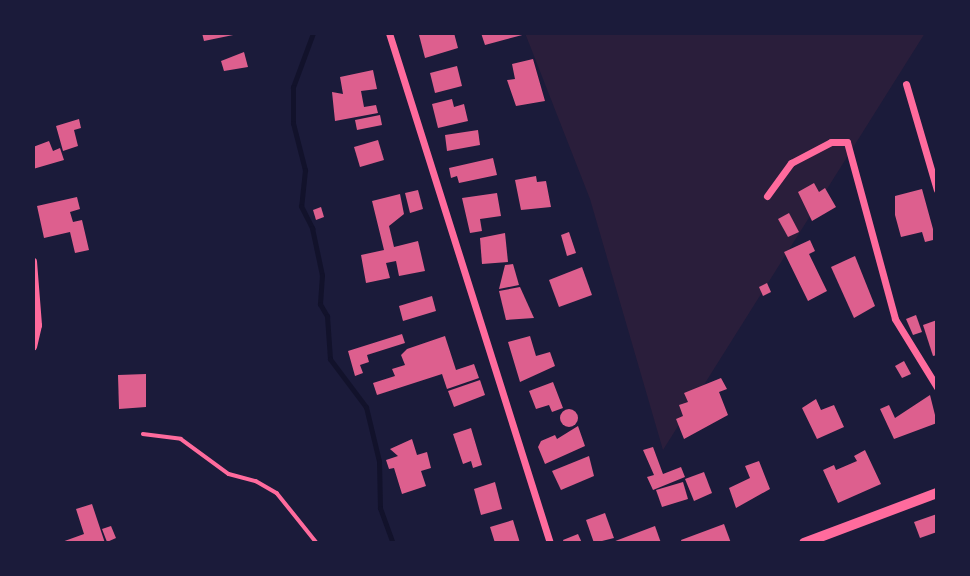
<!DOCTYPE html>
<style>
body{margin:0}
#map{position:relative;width:970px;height:576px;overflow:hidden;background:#1b1b3a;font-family:"Fira Sans Condensed",sans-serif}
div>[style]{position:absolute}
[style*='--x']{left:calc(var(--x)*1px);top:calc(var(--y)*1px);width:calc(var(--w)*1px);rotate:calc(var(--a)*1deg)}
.green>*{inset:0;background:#2a1e3b}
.stream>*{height:5px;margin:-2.5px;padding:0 2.5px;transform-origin:2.5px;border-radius:2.5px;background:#12122b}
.building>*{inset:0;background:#dd5f8e}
.round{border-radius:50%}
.service>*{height:3.5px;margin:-1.75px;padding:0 1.75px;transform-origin:1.75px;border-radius:1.75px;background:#ff6b9d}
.minor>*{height:7px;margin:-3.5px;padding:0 3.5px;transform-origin:3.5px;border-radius:3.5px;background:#ff6b9d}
.secondary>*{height:10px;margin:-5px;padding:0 5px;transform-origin:5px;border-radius:5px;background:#ff6b9d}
span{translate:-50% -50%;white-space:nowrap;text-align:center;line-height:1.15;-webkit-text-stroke:6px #1b1b3a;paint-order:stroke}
.frame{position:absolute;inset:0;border:35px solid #1b1b3a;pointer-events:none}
</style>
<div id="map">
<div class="green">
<i style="clip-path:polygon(525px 33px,925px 33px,663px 450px,590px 199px)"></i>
</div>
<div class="stream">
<i style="--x:313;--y:33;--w:58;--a:110.3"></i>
<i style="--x:293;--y:87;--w:36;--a:90"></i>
<i style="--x:293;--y:123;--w:49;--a:75.7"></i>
<i style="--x:305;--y:170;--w:36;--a:96"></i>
<i style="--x:301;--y:206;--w:25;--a:63"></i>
<i style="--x:312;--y:228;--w:48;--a:78"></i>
<i style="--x:322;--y:275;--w:29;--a:94"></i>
<i style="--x:320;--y:304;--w:14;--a:60"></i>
<i style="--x:327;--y:316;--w:43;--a:86"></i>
<i style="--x:330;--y:359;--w:60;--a:53.1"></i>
<i style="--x:366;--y:407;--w:56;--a:76.5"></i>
<i style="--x:379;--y:461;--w:47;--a:88.8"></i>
<i style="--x:380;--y:508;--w:37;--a:70"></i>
</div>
<div class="building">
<i style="clip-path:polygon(202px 33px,238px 33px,238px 34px,204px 41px)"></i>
<i style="clip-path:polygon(454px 33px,458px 48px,425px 58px,419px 35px)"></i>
<i style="clip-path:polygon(481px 33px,526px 33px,526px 34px,485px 45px)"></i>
<i style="clip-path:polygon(244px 52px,248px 67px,224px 71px,221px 61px)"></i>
<i style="clip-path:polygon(533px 59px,545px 101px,516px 106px,507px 80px,515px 79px,512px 64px)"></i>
<i style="clip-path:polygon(457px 66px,462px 86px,435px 93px,430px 73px)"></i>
<i style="clip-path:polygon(373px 70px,377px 89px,361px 91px,364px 107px,376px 105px,378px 113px,335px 121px,332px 92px,343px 94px,340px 77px)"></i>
<i style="clip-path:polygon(452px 99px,454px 107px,464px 104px,468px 121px,438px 128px,432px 104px)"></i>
<i style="clip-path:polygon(380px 115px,382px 125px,357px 130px,355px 120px)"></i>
<i style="clip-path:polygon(79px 119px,81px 128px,74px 130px,78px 146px,63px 151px,56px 126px)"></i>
<i style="clip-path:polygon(478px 130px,480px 145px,447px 151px,445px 135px)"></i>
<i style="clip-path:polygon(378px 140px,384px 160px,360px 167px,354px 147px)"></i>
<i style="clip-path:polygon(49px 141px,53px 151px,60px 148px,64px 160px,33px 169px,33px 147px)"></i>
<i style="clip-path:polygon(493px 158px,497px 175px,459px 183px,457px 176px,451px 178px,449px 168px)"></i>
<i style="clip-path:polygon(536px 176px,537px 182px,546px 181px,551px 207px,521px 210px,515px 180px)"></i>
<i style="clip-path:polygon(814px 183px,819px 192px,825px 188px,836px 207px,812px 221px,798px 192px)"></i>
<i style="clip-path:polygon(922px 189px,933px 229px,933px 240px,925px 242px,922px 232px,901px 237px,895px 215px,895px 196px)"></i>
<i style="clip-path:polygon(418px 190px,423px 209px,410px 213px,405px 193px)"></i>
<i style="clip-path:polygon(497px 193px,501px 216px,480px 219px,482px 231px,470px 233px,462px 198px)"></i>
<i style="clip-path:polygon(400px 194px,404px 214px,389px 226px,394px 247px,418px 241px,425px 271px,399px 276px,396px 261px,386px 263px,390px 278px,366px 283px,361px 255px,384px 250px,372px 201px)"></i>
<i style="clip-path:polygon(77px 197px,80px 209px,70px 212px,73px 222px,82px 220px,89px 250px,75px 253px,70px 232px,44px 238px,37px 206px)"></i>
<i style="clip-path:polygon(321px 207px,324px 217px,316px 220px,313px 210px)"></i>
<i style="clip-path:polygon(789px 213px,799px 232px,788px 237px,778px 219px)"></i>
<i style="clip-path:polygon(569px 232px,576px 253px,567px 256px,561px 235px)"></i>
<i style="clip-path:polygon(505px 233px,508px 262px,482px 264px,480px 238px)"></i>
<i style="clip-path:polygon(810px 240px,815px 251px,809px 254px,827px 291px,808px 301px,784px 252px)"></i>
<i style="clip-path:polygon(855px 256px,875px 306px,854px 318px,831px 267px)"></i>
<i style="clip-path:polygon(513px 264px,519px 285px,499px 289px,505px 265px)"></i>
<i style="clip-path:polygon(582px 267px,592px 295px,559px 307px,549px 280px)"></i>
<i style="clip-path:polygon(767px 283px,771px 292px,763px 296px,759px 287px)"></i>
<i style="clip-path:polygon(520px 287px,534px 318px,506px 320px,499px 291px)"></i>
<i style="clip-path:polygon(432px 296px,436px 311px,403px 321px,399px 306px)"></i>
<i style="clip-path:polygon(916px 315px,922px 332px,913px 335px,906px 319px)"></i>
<i style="clip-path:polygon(937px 320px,937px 355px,933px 356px,923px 325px)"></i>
<i style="clip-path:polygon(402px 334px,405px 343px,367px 355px,369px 362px,360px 365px,363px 373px,355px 376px,348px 351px)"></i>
<i style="clip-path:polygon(445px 336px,456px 370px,474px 364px,479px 378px,447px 389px,442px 374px,377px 395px,373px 383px,395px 376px,392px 369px,405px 365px,401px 355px,407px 349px)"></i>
<i style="clip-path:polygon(530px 336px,536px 356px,550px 352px,555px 366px,520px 382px,508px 342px)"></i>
<i style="clip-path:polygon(904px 361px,911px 374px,902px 378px,895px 366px)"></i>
<i style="clip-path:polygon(146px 374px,146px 407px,119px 409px,118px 375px)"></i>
<i style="clip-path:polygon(721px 378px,727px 389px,719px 392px,728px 415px,684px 439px,676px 419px,683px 416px,679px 405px,688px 402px,684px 393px)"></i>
<i style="clip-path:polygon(480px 380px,485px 395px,454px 407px,448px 391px)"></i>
<i style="clip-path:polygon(553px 382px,563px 408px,552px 412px,549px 405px,536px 409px,529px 391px)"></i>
<i style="clip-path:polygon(930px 395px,937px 423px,894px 439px,880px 409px,889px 405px,895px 418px)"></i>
<i style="clip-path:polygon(816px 399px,821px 410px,834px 405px,844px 427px,817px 439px,802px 408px)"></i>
<i class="round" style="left:560px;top:409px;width:18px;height:18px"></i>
<i style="clip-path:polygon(578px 426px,585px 446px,545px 464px,538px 447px,541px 441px,555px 435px,557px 439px)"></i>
<i style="clip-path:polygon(471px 428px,482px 465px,473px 468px,471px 461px,463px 464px,453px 434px)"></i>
<i style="clip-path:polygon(412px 439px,417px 455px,427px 452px,431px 468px,421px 471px,426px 486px,402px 494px,394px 468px,389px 469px,386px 460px,398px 456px,390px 449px)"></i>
<i style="clip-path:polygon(653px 447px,663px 474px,681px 467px,685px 477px,653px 490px,647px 477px,654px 475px,643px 450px)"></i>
<i style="clip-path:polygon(865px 450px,881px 484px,838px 503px,823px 470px,834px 465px,836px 470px,857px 461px,854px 456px)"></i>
<i style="clip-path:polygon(589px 456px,594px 476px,561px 490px,552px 471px)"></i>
<i style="clip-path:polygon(759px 461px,770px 489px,736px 508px,729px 488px,750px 478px,745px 466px)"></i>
<i style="clip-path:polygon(704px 472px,712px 493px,694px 501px,685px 479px)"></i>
<i style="clip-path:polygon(495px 482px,502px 509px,481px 515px,474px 489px)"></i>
<i style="clip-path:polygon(683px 482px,688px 499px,662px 507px,656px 490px)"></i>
<i style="clip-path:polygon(92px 504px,105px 543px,59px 543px,84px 534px,76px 509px)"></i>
<i style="clip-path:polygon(605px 513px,614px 538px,594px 543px,586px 520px)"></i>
<i style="clip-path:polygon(937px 514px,937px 532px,920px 538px,914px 522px)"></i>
<i style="clip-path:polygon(513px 520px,520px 543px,495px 543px,490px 527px)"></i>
<i style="clip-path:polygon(724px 524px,731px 543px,682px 543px,681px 540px)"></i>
<i style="clip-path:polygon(111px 526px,116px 538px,107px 542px,102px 529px)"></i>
<i style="clip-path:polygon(655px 526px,661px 543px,610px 543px)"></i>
<i style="clip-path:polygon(578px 534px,582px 543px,564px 543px,563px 540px)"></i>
</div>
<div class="service">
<i style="--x:143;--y:434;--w:38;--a:7"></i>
<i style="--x:181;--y:439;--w:59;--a:36.1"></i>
<i style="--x:229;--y:474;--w:28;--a:15"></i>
<i style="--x:256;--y:481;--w:24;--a:30"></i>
<i style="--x:277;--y:493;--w:64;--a:51.3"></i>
</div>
<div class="minor">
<i style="--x:389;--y:33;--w:535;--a:72.48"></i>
<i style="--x:906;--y:84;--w:110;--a:73.7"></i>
<i style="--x:767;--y:196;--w:41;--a:-54"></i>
<i style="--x:791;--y:163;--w:45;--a:-27.7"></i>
<i style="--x:831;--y:142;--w:16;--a:0"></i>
<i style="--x:847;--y:142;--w:183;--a:74.8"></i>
<i style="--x:895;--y:319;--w:80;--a:58.3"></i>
<i style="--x:33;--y:261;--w:64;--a:85.5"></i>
<i style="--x:38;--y:325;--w:22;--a:103"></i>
</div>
<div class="secondary">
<i style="--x:804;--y:543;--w:142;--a:-20.6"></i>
</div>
<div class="frame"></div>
</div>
